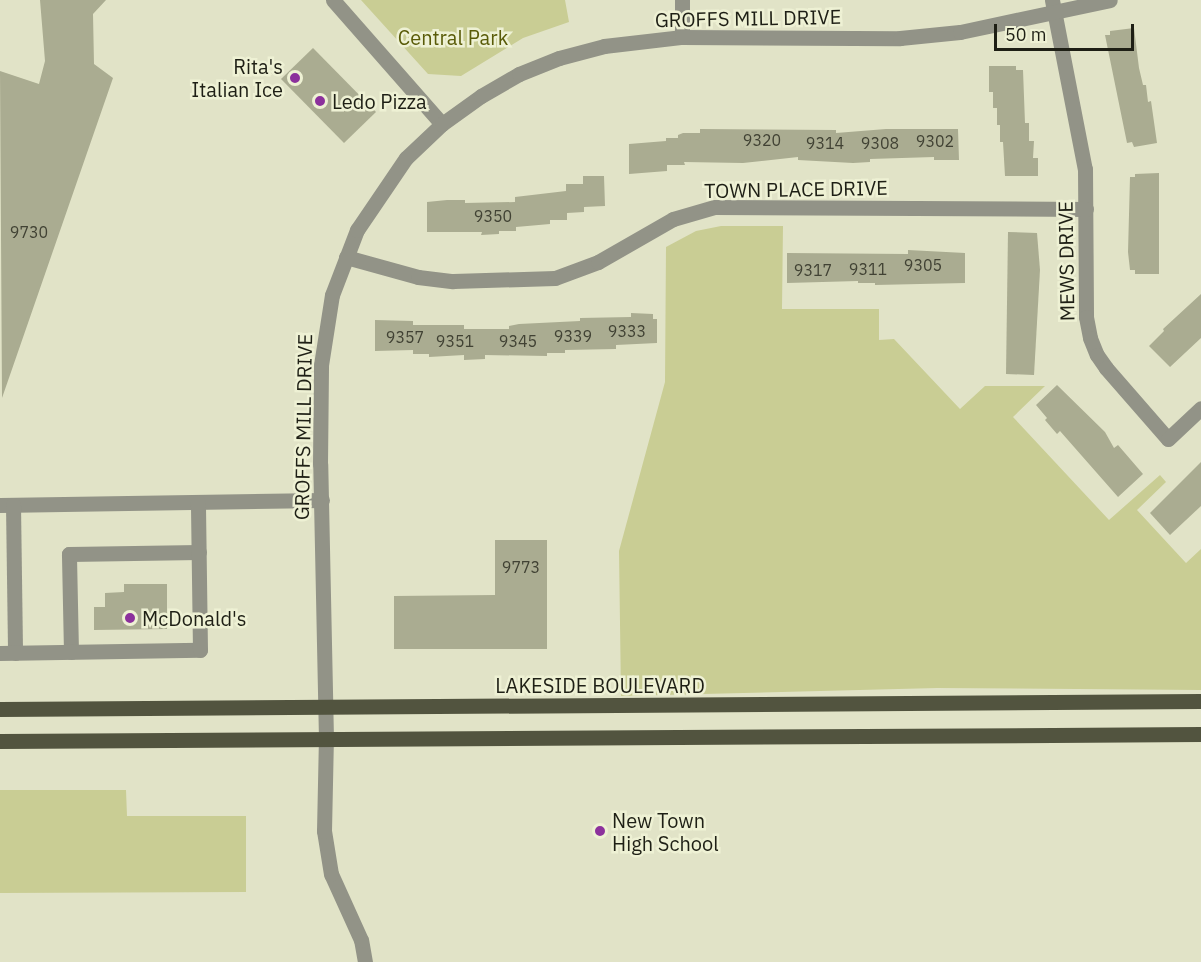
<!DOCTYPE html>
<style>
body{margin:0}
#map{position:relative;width:1201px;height:962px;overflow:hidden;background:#e1e3c7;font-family:"IBM Plex Sans",sans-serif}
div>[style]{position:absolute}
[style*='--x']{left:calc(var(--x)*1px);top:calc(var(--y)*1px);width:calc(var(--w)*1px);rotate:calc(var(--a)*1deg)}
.green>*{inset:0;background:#c9cd94}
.building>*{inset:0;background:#aaac91}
.minor>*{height:15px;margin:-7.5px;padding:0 7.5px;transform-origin:7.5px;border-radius:7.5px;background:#929387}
.major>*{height:15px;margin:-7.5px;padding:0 7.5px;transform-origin:7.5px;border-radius:7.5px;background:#52543f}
.dots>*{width:16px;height:16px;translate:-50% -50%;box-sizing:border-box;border:3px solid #eef1d4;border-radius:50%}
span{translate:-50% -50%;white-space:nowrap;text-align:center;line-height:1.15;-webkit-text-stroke:5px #eef1d4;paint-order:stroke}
.number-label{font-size:16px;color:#414234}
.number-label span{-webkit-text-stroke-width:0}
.street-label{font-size:20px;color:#1e1f15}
.park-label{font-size:20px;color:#595b08}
.poi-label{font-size:20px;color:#1e1f15}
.right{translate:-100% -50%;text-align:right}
.left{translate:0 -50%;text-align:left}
.scale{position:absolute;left:994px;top:24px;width:140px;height:27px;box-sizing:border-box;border:3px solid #1e1f15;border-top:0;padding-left:8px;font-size:18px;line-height:21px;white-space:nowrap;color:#1e1f15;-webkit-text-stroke:4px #eef1d4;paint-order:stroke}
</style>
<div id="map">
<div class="green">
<i style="clip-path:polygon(361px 0,565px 0,569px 22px,523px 38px,461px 76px,428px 74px)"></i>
<i style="clip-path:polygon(721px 226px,783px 226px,782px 309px,879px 309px,879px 340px,894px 339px,960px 409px,985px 386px,1045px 386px,1013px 417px,1109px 520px,1160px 475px,1166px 482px,1137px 510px,1186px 563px,1201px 549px,1201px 690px,937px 688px,621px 696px,619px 551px,665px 382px,666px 247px,696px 231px)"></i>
<i style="clip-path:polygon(0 790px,126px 790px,127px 816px,246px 816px,246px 892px,0 893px)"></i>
</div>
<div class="building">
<i style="clip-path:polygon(40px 0,106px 0,93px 14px,94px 64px,113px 78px,2px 398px,0 71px,39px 84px,45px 61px)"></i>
<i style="clip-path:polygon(1134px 28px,1139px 68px,1143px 85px,1146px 85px,1148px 102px,1151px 101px,1157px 143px,1134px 147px,1132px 142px,1127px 143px,1105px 35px,1110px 35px,1110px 31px)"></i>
<i style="clip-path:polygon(313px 48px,376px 112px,344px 143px,281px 79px)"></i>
<i style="clip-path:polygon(989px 66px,1016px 66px,1016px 70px,1023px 70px,1025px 123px,1029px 123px,1029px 141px,1034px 141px,1033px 158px,1038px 158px,1038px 176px,1005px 176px,1003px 142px,1000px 142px,1000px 125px,997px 125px,997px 108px,993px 108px,993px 92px,989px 92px)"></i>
<i style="clip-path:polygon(700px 129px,836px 130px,836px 133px,886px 129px,958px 129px,959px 160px,934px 160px,934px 157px,870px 159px,870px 162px,853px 163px,798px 160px,798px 157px,743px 163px,684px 162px,685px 165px,667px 165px,667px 171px,629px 174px,629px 144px,666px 141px,666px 138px,678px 138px,678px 135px,683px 133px,700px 133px)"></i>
<i style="clip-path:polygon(1159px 173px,1159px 274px,1135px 274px,1135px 270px,1130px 270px,1128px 252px,1130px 177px,1135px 177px,1135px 174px)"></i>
<i style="clip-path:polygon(583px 176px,604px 176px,605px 206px,584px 207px,584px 212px,567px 213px,567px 220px,550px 220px,550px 224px,516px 227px,516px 231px,499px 231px,499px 234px,481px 235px,482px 232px,427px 232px,427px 202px,447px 200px,465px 200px,465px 203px,515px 202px,515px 197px,566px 191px,566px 184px,583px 184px)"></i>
<i style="clip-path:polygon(1008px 232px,1037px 233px,1040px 270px,1034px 375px,1006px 374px)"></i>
<i style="clip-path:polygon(908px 250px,965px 253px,965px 283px,875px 285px,875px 283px,858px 283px,858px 281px,787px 283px,787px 253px,908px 254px)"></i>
<i style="clip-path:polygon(1201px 294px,1201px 338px,1170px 367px,1149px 346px,1164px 331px,1163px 329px)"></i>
<i style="clip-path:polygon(631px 313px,653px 314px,653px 319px,657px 319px,657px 343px,616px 345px,616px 349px,565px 350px,565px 353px,547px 353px,547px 356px,485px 355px,485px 359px,464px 360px,464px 355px,429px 357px,429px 354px,413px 354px,413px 350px,375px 351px,375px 320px,413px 321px,413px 325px,464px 325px,464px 329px,509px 329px,509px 326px,519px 324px,580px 321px,580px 318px,631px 317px)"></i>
<i style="clip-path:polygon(1057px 385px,1105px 432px,1114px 448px,1118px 445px,1143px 474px,1118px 497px,1060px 431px,1057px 434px,1045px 420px,1047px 418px,1036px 405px)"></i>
<i style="clip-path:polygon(1201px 462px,1201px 506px,1170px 535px,1150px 513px)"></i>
<i style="clip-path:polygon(495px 540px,547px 540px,547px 649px,394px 649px,394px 596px,495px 595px)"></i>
<i style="clip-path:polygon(124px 584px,167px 584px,167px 629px,94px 630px,94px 607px,105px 607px,105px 593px,124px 592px)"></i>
</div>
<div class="minor">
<i style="--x:333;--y:0;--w:165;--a:48.7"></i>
<i style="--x:682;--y:0;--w:37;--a:90"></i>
<i style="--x:1052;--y:0;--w:172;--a:79"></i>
<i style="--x:1085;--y:169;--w:148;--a:89.6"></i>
<i style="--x:1086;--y:317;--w:21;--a:79"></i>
<i style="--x:1090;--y:338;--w:18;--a:68"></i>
<i style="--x:1097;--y:355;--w:16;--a:55"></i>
<i style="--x:1106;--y:368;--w:94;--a:48.9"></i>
<i style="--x:1168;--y:439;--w:45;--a:-43.2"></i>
<i style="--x:346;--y:257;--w:75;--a:15.5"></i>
<i style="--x:418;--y:277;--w:35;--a:7"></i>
<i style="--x:453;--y:281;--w:102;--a:-1.7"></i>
<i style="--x:555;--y:278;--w:46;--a:-20.4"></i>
<i style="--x:598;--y:262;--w:86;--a:-29.8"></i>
<i style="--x:673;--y:219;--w:43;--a:-16.3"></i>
<i style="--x:714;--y:207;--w:372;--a:0.3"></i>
<i style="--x:0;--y:505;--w:322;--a:-0.9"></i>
<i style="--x:13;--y:505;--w:148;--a:89.2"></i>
<i style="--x:71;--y:652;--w:98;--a:-91.2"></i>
<i style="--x:69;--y:554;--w:130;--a:-0.9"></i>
<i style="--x:0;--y:653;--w:200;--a:-0.9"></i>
<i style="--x:200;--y:650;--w:148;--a:-90.8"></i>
<i style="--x:365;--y:962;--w:22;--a:-100"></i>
<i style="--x:361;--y:940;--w:72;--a:-114.4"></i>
<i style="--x:331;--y:874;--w:44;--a:-99.2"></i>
<i style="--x:324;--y:831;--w:92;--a:-88.8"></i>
<i style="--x:326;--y:739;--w:275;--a:-91.2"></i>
<i style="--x:320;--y:464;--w:99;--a:-89.4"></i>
<i style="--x:321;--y:365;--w:71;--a:-81.1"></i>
<i style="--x:332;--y:295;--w:70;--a:-69"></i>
<i style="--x:357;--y:230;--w:87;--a:-55.8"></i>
<i style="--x:406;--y:158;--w:50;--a:-43.4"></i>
<i style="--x:442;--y:124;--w:48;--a:-35.7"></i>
<i style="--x:481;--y:96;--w:44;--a:-30.1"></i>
<i style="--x:519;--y:74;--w:43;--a:-21.8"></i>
<i style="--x:559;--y:58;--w:47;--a:-14.9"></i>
<i style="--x:604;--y:46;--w:79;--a:-6.6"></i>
<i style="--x:682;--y:37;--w:218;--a:0.3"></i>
<i style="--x:900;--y:38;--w:60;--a:-5.7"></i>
<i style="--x:960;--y:32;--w:153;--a:-12"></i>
</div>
<div class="major">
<i style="--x:0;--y:709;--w:1201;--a:-0.38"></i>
<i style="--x:0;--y:741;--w:1201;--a:-0.33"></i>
</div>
<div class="dots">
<i style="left:295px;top:78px;background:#8c319c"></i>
<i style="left:320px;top:101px;background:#8c319c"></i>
<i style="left:130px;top:618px;background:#8c319c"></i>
<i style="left:600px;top:831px;background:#8c319c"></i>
</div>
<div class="number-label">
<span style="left:762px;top:140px">9320</span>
<span style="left:935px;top:141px">9302</span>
<span style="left:825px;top:143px">9314</span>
<span style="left:880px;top:143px">9308</span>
<span style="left:493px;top:216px">9350</span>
<span style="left:29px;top:232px">9730</span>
<span style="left:923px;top:265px">9305</span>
<span style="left:868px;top:269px">9311</span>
<span style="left:813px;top:270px">9317</span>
<span style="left:627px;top:331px">9333</span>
<span style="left:573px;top:336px">9339</span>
<span style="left:405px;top:337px">9357</span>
<span style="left:455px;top:341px">9351</span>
<span style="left:518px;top:341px">9345</span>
<span style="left:521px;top:567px">9773</span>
</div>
<div class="street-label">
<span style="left:748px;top:18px;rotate:-1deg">GROFFS MILL DRIVE</span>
<span style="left:796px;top:189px;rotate:-1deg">TOWN PLACE DRIVE</span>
<span style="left:1066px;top:261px;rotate:-91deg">MEWS DRIVE</span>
<span style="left:303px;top:427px;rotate:-89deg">GROFFS MILL DRIVE</span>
<span style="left:600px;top:685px">LAKESIDE BOULEVARD</span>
</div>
<div class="park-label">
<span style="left:453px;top:37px">Central Park</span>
</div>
<div class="poi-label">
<span class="right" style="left:283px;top:78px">Rita's<br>Italian Ice</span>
<span class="left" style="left:332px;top:101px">Ledo Pizza</span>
<span class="left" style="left:142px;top:618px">McDonald's</span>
<span class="left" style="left:612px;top:832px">New Town<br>High School</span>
</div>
<div class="scale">50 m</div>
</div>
